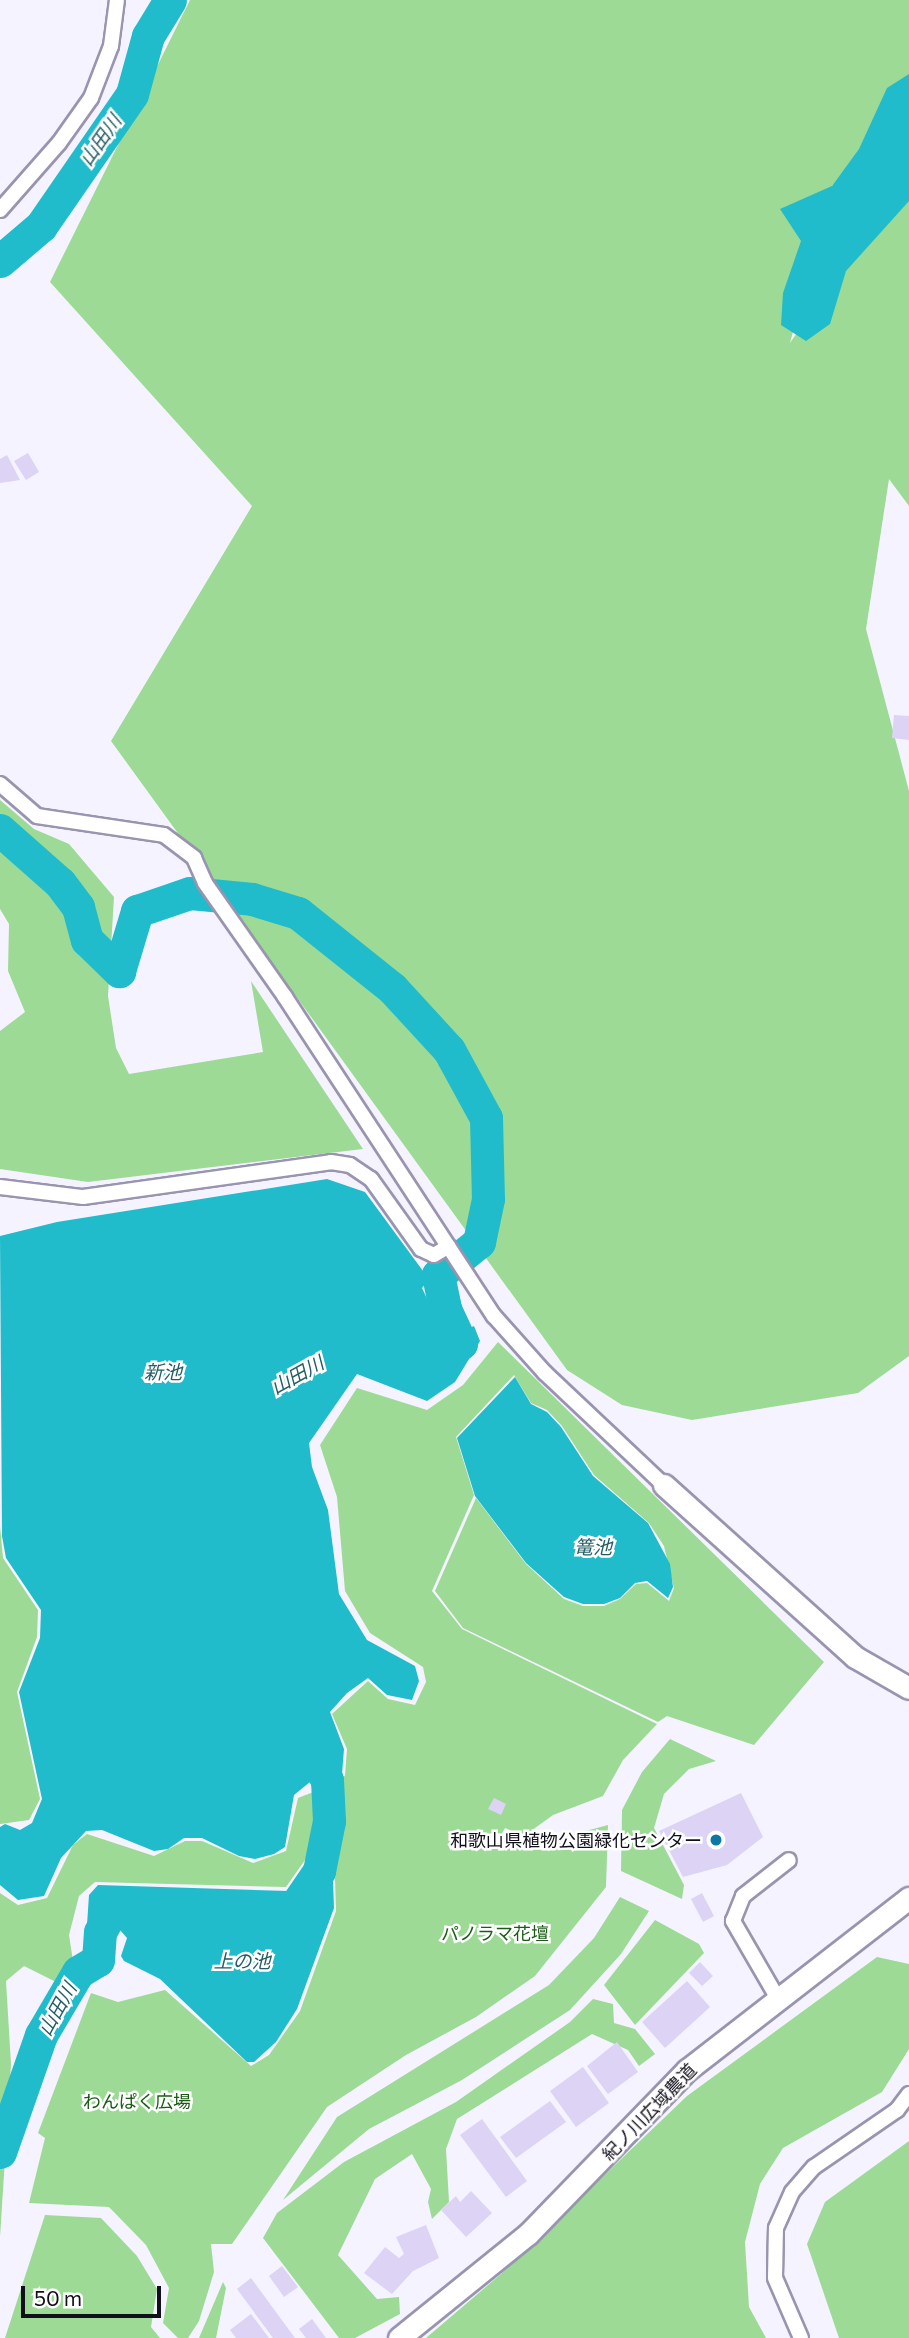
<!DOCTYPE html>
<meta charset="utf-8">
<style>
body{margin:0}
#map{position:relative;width:909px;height:2338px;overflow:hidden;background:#f5f3ff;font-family:Commissioner,"Noto Sans JP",sans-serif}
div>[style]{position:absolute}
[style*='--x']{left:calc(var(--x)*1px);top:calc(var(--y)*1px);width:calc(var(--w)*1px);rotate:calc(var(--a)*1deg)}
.green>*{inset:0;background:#9cda96}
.water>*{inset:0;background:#20bccb}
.river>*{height:33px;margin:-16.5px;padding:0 16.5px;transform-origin:16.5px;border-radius:16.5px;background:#20bccb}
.building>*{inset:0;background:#dcd3f5}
.roads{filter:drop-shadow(2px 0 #9994af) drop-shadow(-2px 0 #9994af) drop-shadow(0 2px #9994af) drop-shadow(0 -2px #9994af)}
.street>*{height:14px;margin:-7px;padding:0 7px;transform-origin:7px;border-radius:7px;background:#fff}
.secondary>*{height:21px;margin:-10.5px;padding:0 10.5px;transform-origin:10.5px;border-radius:10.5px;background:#fff}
.dots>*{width:19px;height:19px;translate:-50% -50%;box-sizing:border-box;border:4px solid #fff;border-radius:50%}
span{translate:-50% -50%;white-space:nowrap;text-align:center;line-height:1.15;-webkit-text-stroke:5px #fff;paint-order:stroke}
.poi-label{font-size:18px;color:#110f19}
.right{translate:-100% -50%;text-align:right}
.park-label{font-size:18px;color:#1b5b16}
.street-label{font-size:18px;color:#110f19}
.water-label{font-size:19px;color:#245d64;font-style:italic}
.scale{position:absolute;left:21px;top:2286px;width:140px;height:32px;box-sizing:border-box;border:4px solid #110f19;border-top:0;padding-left:9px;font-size:21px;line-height:24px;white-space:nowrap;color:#110f19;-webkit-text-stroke:5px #fff;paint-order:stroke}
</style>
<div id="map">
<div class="green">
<i style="clip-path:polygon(190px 0,909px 0,909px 90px,832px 186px,790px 343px,876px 218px,909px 185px,909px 506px,889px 479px,866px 629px,909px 791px,909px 1356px,858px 1393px,692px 1420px,622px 1405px,567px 1370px,111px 741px,252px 506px,50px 282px)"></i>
<i style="clip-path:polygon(0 800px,34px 829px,69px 844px,114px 897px,108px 996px,116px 1048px,129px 1074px,263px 1052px,251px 981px,363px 1149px,88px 1182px,0 1169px,0 1031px,25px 1012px,8px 971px,9px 924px,0 909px)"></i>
<i style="clip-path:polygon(498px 1342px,824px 1662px,754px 1745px,667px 1716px,658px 1722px,463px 1628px,435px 1591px,476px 1498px,526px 1564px,564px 1599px,583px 1606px,604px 1606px,620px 1599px,636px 1584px,647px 1583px,669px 1601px,674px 1588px,664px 1546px,649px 1523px,594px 1475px,562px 1426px,547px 1410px,531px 1403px,514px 1375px,456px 1437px,474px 1495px,432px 1591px,462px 1629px,657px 1724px,623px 1760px,603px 1796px,553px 1815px,524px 1836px,505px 1828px,493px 1849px,530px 1846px,608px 1825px,606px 1887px,535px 1976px,476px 2017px,406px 2055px,327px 2107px,232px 2244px,211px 2244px,214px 2272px,199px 2321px,188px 2338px,178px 2338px,163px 2323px,169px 2288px,146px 2245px,109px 2207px,29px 2203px,45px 2138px,38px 2133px,91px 1993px,118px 2002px,165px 1990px,251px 2066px,269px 2055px,300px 2011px,336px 1911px,332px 1781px,345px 1776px,347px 1749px,332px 1714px,368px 1681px,388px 1699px,415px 1705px,426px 1682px,423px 1667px,370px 1633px,345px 1591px,337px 1497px,320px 1445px,357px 1388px,427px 1410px,463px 1385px)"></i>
<i style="clip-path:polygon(0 1526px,3px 1558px,38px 1610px,37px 1637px,17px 1692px,40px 1799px,29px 1820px,0 1824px)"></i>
<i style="clip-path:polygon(670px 1739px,716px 1761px,689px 1769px,664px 1794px,654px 1828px,684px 1885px,682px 1899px,621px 1871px,622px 1810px,642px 1772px)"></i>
<i style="clip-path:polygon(321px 1789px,323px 1815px,305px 1860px,286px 1887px,95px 1882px,79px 1896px,69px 1935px,73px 1961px,62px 1985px,24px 1966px,6px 1981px,11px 2064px,0 2237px,0 1893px,18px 1905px,47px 1898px,73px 1845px,87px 1834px,154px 1856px,185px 1841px,202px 1841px,253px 1863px,286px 1851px,298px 1798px)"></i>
<i style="clip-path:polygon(620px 1897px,649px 1911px,621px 1954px,570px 2010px,462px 2080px,369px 2129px,283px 2200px,337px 2117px,549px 1985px,594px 1938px)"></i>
<i style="clip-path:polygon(655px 1920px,699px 1944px,704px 1953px,635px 2025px,604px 1985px)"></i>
<i style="clip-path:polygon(877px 1957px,909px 1964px,909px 2049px,882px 2092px,783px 2148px,760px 2184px,745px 2242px,749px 2307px,766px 2338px,426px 2338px,501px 2274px,687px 2096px)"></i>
<i style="clip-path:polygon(593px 1999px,613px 2004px,614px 2023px,635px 2029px,655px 2054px,639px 2066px,628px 2050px,592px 2034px,457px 2119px,446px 2149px,449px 2202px,432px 2219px,428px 2202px,431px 2189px,412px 2154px,375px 2179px,338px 2255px,377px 2299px,399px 2297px,400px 2314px,355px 2338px,339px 2338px,263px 2238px,277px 2213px,344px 2162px,456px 2102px,570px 2022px)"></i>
<i style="clip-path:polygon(909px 2141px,909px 2338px,839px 2338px,807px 2244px,825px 2202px)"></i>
<i style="clip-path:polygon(45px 2215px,101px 2218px,137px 2256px,157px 2289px,151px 2327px,160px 2338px,5px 2338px)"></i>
<i style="clip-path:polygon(223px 2282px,226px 2288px,216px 2338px,199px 2338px)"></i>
</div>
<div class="water">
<i style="clip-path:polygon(909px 74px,909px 201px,846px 271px,830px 324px,806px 341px,781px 325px,783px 293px,801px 241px,780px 209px,832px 186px,859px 149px,887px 88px)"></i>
<i style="clip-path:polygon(327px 1179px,365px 1192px,423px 1271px,426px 1283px,422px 1288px,444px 1335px,449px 1337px,474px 1326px,480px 1341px,455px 1382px,427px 1401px,357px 1374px,309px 1443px,312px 1467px,328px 1510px,339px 1594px,367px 1640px,415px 1666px,419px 1681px,412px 1700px,387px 1695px,368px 1678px,347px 1693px,330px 1712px,344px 1749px,342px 1774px,310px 1782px,294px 1795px,285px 1847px,274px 1854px,255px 1859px,239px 1856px,202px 1838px,184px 1838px,168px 1849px,154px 1851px,102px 1830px,86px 1831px,61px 1858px,44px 1896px,18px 1900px,0 1885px,0 1827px,5px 1824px,20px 1830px,32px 1823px,42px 1799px,19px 1692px,40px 1638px,41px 1610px,6px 1558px,2px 1536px,0 1236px,57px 1222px)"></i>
<i style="clip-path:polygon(515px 1377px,531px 1404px,547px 1412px,561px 1427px,593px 1476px,648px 1523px,670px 1564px,673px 1587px,668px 1598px,647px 1581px,635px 1583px,620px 1598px,604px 1604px,583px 1604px,564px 1597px,526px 1563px,475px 1496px,457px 1438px)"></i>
<i style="clip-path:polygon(304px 1873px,333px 1881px,334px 1908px,297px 2009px,276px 2042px,254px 2062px,247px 2062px,160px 1979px,124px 1961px,121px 1956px,127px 1938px,120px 1930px,109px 1932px,108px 1962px,99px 1966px,85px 1955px,89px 1895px,98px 1885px,288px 1891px)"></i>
</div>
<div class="river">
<i style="--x:0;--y:261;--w:54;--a:-40.5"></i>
<i style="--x:41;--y:226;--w:160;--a:-55.4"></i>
<i style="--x:132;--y:94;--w:60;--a:-74.6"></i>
<i style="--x:148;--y:36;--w:42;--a:-58.6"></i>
<i style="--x:0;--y:830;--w:80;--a:41.5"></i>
<i style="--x:60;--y:883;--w:30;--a:53"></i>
<i style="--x:78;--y:907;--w:34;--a:75"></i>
<i style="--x:87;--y:940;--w:45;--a:44.1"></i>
<i style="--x:119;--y:971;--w:63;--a:-73.3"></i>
<i style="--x:137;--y:911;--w:56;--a:-18.8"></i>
<i style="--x:190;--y:893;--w:62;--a:5.5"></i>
<i style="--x:252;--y:899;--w:48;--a:16.9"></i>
<i style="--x:298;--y:913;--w:120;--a:38.6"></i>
<i style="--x:392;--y:988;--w:84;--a:47.4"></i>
<i style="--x:449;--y:1050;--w:77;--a:61.4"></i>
<i style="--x:486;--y:1118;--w:81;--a:88.6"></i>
<i style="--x:488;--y:1199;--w:44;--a:101.8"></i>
<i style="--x:479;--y:1242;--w:53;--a:141.2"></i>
<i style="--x:438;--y:1275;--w:35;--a:78"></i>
<i style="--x:445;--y:1309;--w:38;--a:65"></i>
<i style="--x:461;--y:1343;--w:34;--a:170"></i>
<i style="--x:291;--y:1912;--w:50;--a:-55.7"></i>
<i style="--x:319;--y:1871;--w:51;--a:-78.7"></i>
<i style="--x:329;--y:1821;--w:41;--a:-92.8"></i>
<i style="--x:327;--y:1780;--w:46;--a:-118.8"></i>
<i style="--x:0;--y:2152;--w:124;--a:-70.7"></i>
<i style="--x:41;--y:2035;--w:73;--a:-59.6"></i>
<i style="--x:78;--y:1972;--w:23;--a:-31"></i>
<i style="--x:98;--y:1960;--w:28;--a:-86"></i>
<i style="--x:100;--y:1932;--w:13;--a:-61"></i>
</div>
<div class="building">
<i style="clip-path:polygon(28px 453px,39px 472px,26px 480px,14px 461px)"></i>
<i style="clip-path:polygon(7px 455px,20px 480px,0 483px,0 459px)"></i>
<i style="clip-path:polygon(894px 715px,909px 716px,909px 740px,892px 738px)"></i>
<i style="clip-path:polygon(741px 1793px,763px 1837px,727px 1865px,683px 1877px,659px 1831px)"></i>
<i style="clip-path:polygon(494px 1798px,506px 1804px,501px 1815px,488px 1809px)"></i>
<i style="clip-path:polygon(702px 1893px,714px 1916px,703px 1922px,691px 1899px)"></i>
<i style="clip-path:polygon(700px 1962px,713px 1976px,702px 1986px,689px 1973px)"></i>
<i style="clip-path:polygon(687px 1981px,710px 2007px,665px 2048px,642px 2022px)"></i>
<i style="clip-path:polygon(617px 2042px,638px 2072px,608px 2094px,587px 2066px)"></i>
<i style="clip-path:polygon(583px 2067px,609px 2103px,576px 2127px,550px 2091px)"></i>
<i style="clip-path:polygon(550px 2101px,566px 2122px,516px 2158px,500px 2137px)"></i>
<i style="clip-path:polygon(482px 2119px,527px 2181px,506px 2197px,460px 2135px)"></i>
<i style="clip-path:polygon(471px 2191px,492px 2213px,466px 2237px,441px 2210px,456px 2196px,460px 2202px)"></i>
<i style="clip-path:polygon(426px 2225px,439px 2258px,413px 2271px,392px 2294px,364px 2273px,385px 2247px,399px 2258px,404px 2254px,396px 2237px)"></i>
<i style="clip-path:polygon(282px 2266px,298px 2287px,284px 2297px,269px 2276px)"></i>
<i style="clip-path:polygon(251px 2278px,295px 2338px,273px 2338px,237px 2289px)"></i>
<i style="clip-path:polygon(251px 2314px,269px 2338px,236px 2338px,230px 2330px)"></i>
<i style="clip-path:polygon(312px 2319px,326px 2338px,306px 2338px,299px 2329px)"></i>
</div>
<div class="roads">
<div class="street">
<i style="--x:0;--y:210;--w:89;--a:-48.6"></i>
<i style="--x:59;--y:143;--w:55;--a:-54.6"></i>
<i style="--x:91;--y:98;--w:56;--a:-69"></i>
<i style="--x:111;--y:46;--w:46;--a:-82.6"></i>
<i style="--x:0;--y:784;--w:49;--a:40.9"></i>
<i style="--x:37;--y:816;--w:128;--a:8.5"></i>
<i style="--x:164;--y:835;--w:38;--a:37"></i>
<i style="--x:194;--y:858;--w:27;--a:66"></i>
<i style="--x:205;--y:883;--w:139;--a:54.9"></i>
<i style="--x:285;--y:997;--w:381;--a:56.8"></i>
<i style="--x:494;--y:1316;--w:76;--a:48.2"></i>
<i style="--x:545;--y:1373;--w:163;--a:43.3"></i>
<i style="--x:0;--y:1187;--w:84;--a:6.9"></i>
<i style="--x:83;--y:1197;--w:250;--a:-8"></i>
<i style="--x:331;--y:1162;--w:19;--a:9"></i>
<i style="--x:350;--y:1165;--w:25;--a:34"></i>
<i style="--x:371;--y:1179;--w:86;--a:54.5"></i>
<i style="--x:421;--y:1249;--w:14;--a:25"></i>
<i style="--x:434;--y:1255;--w:17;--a:-31"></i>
<i style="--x:777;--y:1997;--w:88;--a:-120.1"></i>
<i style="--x:733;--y:1921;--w:27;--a:-68"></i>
<i style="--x:743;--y:1896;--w:58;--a:-38"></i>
<i style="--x:801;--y:2338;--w:65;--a:-113.4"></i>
<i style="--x:775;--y:2278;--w:50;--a:-88.9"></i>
<i style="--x:776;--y:2228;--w:39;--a:-66"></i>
<i style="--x:792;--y:2192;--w:33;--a:-49"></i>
<i style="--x:814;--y:2167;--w:101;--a:-34.5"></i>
<i style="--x:897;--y:2110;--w:20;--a:-53"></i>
</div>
<div class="secondary">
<i style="--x:664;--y:1485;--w:257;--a:42"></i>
<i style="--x:855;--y:1657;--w:62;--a:29.9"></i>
<i style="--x:399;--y:2338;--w:166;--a:-38.9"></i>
<i style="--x:528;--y:2234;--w:228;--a:-45.9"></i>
<i style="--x:687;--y:2070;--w:281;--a:-37.8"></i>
</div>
</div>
<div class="dots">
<i style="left:716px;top:1840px;background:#0e77a2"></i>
</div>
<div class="poi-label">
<span class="right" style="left:702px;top:1840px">和歌山県植物公園緑化センター</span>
</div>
<div class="park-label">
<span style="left:495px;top:1933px">パノラマ花壇</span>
<span style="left:137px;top:2101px">わんぱく広場</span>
</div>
<div class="street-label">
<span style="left:649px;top:2112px;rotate:-46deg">紀ノ川広域農道</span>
</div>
<div class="water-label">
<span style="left:100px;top:140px;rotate:-55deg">山田川</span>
<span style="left:163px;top:1372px">新池</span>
<span style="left:297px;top:1375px;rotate:-29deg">山田川</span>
<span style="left:593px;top:1547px">篭池</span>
<span style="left:242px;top:1961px">上の池</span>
<span style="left:57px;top:2009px;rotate:-61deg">山田川</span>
</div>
<div class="scale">50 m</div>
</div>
